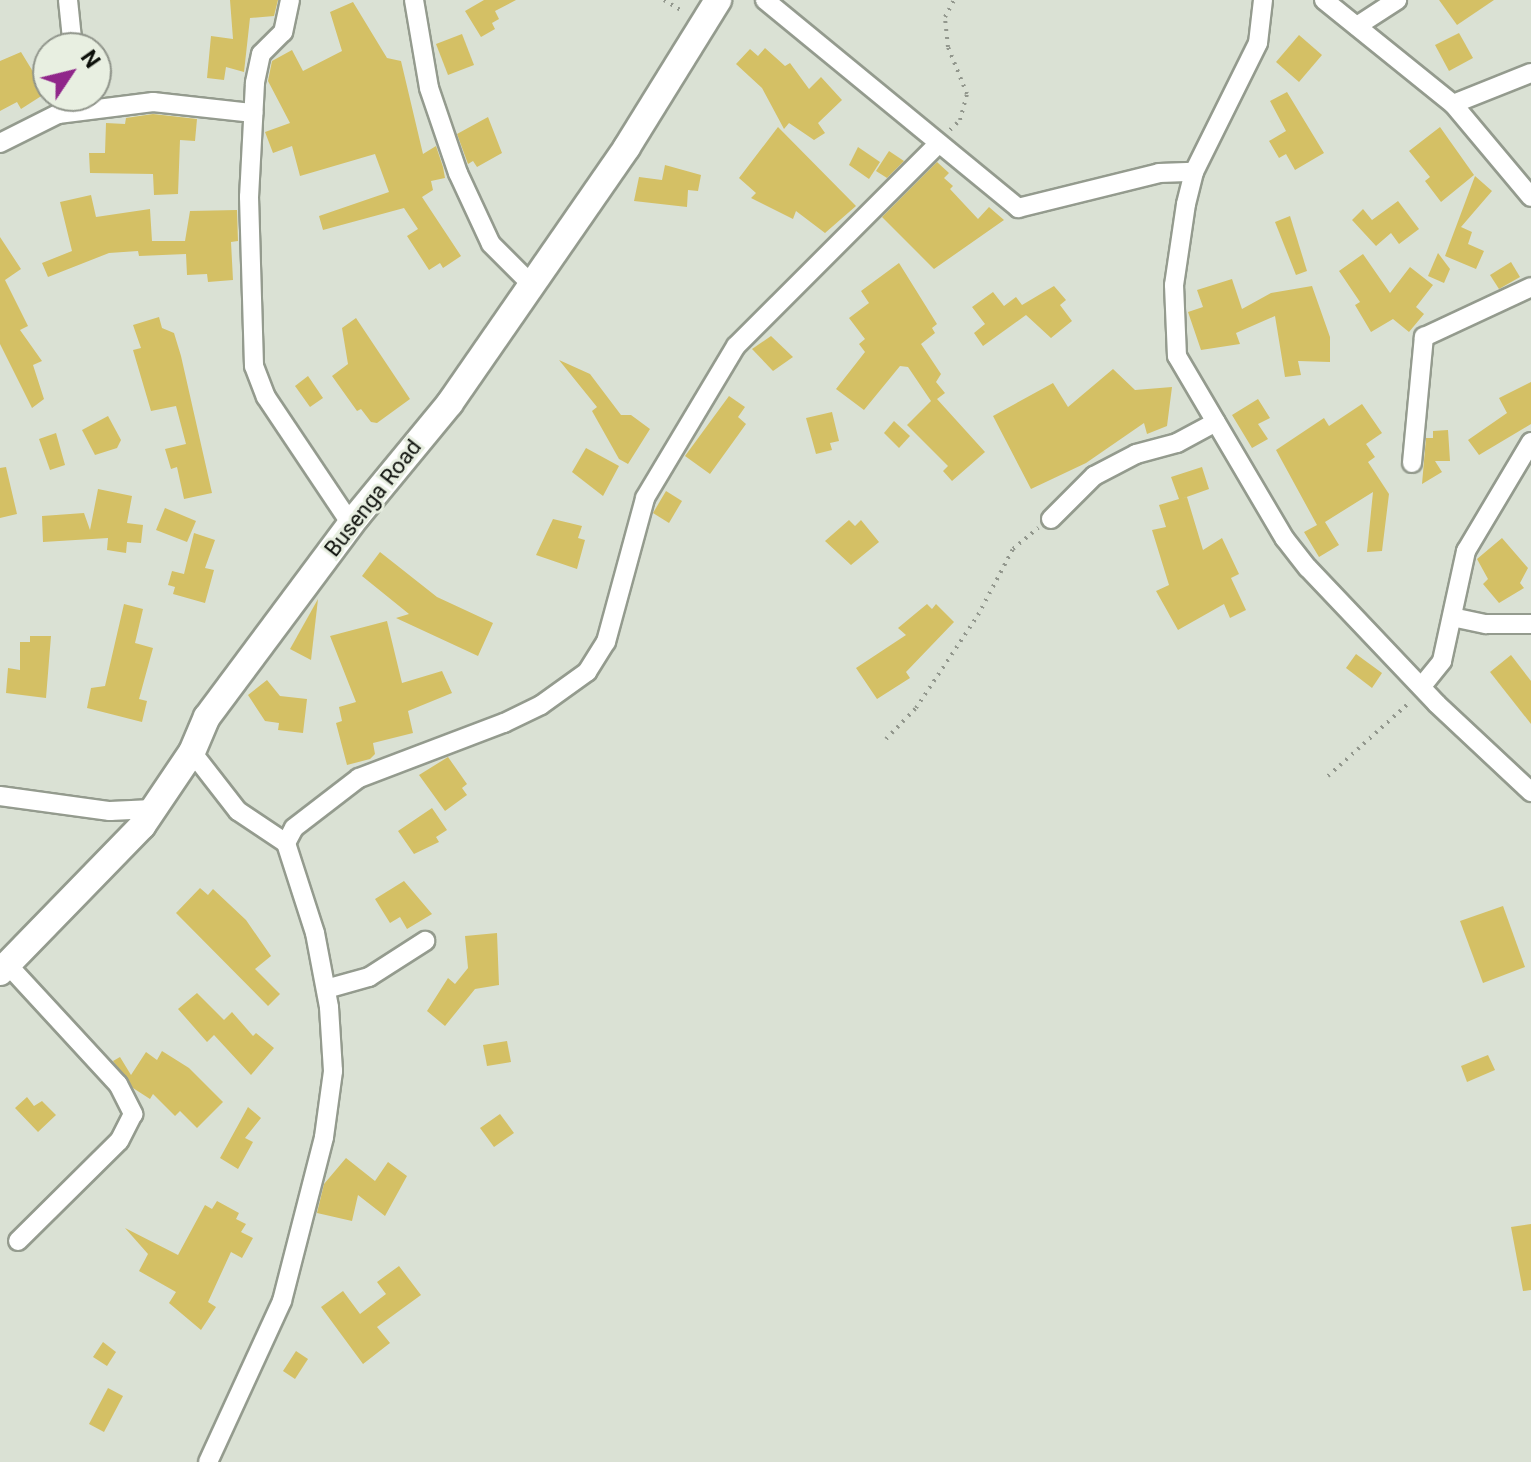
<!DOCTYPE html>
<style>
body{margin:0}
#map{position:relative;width:1531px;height:1462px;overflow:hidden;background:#dae1d4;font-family:Roboto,sans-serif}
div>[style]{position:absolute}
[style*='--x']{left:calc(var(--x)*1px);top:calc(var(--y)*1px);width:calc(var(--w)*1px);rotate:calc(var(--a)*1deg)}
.building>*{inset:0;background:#d4c065}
.path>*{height:4px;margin-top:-2px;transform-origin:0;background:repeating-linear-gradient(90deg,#92978d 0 2px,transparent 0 8px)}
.roads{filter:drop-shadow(2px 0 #949b8e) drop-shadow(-2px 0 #949b8e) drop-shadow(0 2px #949b8e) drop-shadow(0 -2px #949b8e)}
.street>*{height:18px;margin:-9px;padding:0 9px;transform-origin:9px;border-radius:9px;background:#fff}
.secondary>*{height:26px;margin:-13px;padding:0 13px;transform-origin:13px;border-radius:13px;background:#fff}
span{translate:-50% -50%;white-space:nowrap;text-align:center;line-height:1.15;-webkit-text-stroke:6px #e8efe1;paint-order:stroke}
.street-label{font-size:22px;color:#0c0f0a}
.north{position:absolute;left:32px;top:32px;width:80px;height:80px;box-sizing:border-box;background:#e8efe1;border:2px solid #90958b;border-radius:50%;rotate:55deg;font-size:22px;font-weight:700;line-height:32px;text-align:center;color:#0c0f0a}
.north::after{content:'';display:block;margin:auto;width:28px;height:36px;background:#90268a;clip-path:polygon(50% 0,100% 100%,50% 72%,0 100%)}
</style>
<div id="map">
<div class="building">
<i style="clip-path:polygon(230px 0,278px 0,274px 16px,250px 18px,244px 72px,226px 67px,224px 80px,207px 78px,211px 36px,233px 39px)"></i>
<i style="clip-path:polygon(484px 0,516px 0,495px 11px,499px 19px,492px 23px,495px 29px,481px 37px,465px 11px)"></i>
<i style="clip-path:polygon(1439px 0,1494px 0,1457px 25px)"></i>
<i style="clip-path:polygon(353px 2px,387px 58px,401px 61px,423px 154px,436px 146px,443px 167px,445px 178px,431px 181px,433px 190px,422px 197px,461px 256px,443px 268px,440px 263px,429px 270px,407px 236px,418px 229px,404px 208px,323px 230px,319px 216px,389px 192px,375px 154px,300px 176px,292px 146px,273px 153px,265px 132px,290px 123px,268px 81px,272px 61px,292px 50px,303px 71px,342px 51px,330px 12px)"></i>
<i style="clip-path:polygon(1459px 33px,1473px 58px,1449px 71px,1435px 45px)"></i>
<i style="clip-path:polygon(462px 34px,474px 65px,448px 75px,436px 44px)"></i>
<i style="clip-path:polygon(1299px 35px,1322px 55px,1299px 82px,1276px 62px)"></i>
<i style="clip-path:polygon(765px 48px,785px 66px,790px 63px,809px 89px,821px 77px,842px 100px,818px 123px,825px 133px,814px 140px,789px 123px,784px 129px,762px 88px,736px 64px,750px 49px,758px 56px)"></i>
<i style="clip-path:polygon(21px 52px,46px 93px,21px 109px,17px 102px,0 111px,0 61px)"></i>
<i style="clip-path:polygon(1287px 92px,1324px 153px,1295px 170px,1286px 154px,1279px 158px,1269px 141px,1286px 131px,1270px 101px)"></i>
<i style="clip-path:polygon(153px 114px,197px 119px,195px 141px,180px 140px,178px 194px,154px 195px,153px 174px,90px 173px,89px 153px,105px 153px,106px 123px,125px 124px,126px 118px)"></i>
<i style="clip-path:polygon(488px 117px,502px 153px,477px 167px,473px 161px,468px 164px,457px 134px)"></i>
<i style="clip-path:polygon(778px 127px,856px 206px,825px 233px,796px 211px,793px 219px,751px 198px,756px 193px,739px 178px)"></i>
<i style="clip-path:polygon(1440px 127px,1474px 175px,1441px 202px,1425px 181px,1430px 177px,1409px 151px)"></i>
<i style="clip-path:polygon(858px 147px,880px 162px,869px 179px,849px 165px)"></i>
<i style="clip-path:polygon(889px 151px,904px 161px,887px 178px,876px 171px)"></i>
<i style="clip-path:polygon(937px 162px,949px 173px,944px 178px,953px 186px,950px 189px,978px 219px,989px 207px,1004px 220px,934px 269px,882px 217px)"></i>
<i style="clip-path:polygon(665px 165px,701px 175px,698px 191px,688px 190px,687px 207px,634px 201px,639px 177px,662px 180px)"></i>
<i style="clip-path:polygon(1475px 176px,1492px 191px,1461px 227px,1472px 232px,1468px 244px,1484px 251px,1476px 269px,1445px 256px)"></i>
<i style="clip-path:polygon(91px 195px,96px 217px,150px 209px,152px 241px,185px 241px,190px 211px,237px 210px,238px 241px,231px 242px,233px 280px,208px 282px,207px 274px,187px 275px,186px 254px,139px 256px,138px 251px,109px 253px,48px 277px,42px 263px,72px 251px,60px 202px)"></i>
<i style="clip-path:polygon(1398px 201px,1419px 229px,1399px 244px,1391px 233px,1376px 246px,1352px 220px,1363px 209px,1372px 220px)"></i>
<i style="clip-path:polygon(1290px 216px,1307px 271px,1296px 275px,1275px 222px)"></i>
<i style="clip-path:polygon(0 237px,21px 269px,5px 280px,28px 326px,20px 330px,42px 361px,33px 365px,44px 399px,32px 408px,0 344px)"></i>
<i style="clip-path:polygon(1438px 253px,1450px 269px,1444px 283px,1428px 276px)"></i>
<i style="clip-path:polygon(1363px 254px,1390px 293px,1410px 267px,1433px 285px,1416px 307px,1424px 314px,1409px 332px,1393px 319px,1371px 332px,1355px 305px,1360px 302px,1339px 271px)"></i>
<i style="clip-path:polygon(1511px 262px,1520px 277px,1499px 289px,1490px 275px)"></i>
<i style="clip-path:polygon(899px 263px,937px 324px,932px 328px,935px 333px,921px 344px,941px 374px,936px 382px,945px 393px,937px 399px,985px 452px,952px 481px,943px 471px,948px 466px,907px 425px,931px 401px,908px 367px,900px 366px,864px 410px,836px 389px,865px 352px,859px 344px,865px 339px,849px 318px,869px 303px,861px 291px)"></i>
<i style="clip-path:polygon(1232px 279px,1242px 309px,1271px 293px,1312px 286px,1330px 337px,1330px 362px,1298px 361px,1301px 375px,1285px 377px,1275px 316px,1236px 333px,1240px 344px,1201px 350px,1188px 312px,1203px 307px,1197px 290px)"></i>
<i style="clip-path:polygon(1054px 286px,1066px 300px,1060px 305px,1072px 321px,1051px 338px,1026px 315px,983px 346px,974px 333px,985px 324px,972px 307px,993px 292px,1004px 306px,1016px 297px,1022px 305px)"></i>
<i style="clip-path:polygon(159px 317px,162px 328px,174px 333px,181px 356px,212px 493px,184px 499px,177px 467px,171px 469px,165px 449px,186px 444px,176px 406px,151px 411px,133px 350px,141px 348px,133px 325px)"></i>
<i style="clip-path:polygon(356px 318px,410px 399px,377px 423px,371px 422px,361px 409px,357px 411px,332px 376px,348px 364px,342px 328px)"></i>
<i style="clip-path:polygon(771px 336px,793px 357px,773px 371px,752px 349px)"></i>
<i style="clip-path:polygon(559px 360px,590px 374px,621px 415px,631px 415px,650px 429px,628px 464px,619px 459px,592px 411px,597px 407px)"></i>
<i style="clip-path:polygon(1113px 369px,1135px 390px,1172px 387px,1167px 426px,1147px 434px,1144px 423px,1086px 463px,1031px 489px,993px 416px,1053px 383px,1068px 407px)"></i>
<i style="clip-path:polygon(308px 376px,323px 398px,310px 407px,295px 386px)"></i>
<i style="clip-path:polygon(1531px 382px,1531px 424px,1479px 455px,1468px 440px,1507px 413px,1499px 398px)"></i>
<i style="clip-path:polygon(729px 396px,745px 407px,738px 417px,746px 424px,710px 474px,685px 456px)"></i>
<i style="clip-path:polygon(1258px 399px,1270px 418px,1258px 424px,1268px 439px,1252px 448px,1232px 415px)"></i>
<i style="clip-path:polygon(1362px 404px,1382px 433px,1366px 444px,1375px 457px,1368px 462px,1389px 494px,1382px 551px,1367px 552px,1373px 492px,1325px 522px,1339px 545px,1319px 557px,1304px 532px,1317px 525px,1276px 450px,1324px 418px,1329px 426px)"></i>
<i style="clip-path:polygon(832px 412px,839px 441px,830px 443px,832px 450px,816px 454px,806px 418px)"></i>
<i style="clip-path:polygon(108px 416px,121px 440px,117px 448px,95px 455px,82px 430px)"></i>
<i style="clip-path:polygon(894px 421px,910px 436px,899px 448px,884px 433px)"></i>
<i style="clip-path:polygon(1448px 430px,1450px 461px,1435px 461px,1442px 472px,1422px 484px,1426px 438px,1433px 438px,1433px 431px)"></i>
<i style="clip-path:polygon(56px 433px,65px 465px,50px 470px,39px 439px)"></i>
<i style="clip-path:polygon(586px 448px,619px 466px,603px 496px,572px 472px)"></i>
<i style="clip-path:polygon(6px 467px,17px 514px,0 518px,0 468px)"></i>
<i style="clip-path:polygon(1202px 467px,1209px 489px,1181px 499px,1187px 497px,1203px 550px,1222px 538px,1239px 574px,1231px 578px,1246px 610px,1230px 618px,1224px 604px,1178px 630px,1156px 591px,1169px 585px,1152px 530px,1166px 527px,1159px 505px,1179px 499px,1171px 477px)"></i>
<i style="clip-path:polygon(98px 489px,132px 496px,127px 523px,143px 525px,141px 543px,127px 542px,126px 553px,107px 550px,108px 538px,43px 542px,42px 516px,84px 513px,90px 530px)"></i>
<i style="clip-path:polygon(666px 491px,682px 501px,669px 523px,653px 513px)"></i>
<i style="clip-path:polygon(165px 508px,196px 521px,187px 542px,156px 530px)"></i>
<i style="clip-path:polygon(553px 519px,582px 526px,578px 538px,585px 540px,577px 569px,536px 555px)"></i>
<i style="clip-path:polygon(849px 520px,855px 526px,861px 520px,879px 542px,851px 565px,825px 541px)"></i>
<i style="clip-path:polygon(194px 533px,215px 540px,205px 568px,214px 570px,205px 603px,173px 594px,175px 587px,168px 585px,172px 571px,184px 574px)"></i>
<i style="clip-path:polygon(1502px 538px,1528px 568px,1520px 583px,1524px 588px,1499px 603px,1483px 584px,1488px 579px,1477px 559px)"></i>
<i style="clip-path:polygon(380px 552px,437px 597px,493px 623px,478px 656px,396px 618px,409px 614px,362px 576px)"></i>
<i style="clip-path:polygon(318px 599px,311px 660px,290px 649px)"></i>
<i style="clip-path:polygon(124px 604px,143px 609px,135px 643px,153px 648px,139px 699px,147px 701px,142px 722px,87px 708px,91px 688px,105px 686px)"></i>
<i style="clip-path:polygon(927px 604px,932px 609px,936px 604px,954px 622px,906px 672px,910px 678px,877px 699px,856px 668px,906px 635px,898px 628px)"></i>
<i style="clip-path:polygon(387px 621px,402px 683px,442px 671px,452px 693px,408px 711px,413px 733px,373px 743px,375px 754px,370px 759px,347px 765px,336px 723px,342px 721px,339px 707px,356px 702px,330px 636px)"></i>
<i style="clip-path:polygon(30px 636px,51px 636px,46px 698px,6px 693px,8px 668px,20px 670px,20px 642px,30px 642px)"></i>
<i style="clip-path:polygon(1356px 654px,1382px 673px,1372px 688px,1346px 668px)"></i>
<i style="clip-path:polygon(1511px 655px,1531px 681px,1531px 724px,1490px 672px)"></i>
<i style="clip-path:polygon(267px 680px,280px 696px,307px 699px,303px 733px,278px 730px,279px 723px,265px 721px,248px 695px)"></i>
<i style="clip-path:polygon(448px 757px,467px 784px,462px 788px,467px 795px,445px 811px,419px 775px)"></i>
<i style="clip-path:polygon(432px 808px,447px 830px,436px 837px,439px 842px,414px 854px,398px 831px)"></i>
<i style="clip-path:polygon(404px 881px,432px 914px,407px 929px,400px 917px,390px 923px,375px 899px)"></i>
<i style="clip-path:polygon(200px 888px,208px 895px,213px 889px,246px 920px,271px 956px,255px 969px,280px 994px,268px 1006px,176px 913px)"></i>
<i style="clip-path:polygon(1503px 906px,1525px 967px,1483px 983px,1460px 921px)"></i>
<i style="clip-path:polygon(497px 933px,499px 985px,475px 989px,445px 1026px,427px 1011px,448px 978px,455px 984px,468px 968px,465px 936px)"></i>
<i style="clip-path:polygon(197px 993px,224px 1020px,232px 1012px,253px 1036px,256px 1033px,274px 1048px,251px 1075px,214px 1035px,207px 1042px,178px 1009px)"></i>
<i style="clip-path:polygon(507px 1041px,511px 1062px,487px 1066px,483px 1045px)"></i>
<i style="clip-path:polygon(162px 1051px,189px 1068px,223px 1102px,197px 1128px,180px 1111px,175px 1116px,153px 1094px,150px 1099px,133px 1088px,113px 1061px,120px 1057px,131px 1075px,146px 1052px,157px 1060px)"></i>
<i style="clip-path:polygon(1488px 1055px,1495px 1070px,1467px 1082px,1461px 1066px)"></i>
<i style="clip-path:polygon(27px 1097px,34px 1106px,42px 1101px,56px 1115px,38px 1132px,15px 1108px)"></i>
<i style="clip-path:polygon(248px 1107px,261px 1118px,245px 1138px,253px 1142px,238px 1169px,220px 1158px)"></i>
<i style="clip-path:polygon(500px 1114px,514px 1133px,494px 1147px,480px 1128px)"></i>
<i style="clip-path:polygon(346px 1158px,375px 1181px,388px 1162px,407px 1176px,385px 1216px,358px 1195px,352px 1221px,317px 1213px,324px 1184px)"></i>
<i style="clip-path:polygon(217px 1201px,239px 1213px,236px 1219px,246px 1224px,241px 1232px,253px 1238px,242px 1258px,231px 1252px,208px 1302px,216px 1307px,201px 1330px,169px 1303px,176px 1292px,139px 1271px,148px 1254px,125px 1228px,178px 1255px,205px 1205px,212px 1209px)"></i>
<i style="clip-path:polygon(1531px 1224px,1531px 1290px,1523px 1291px,1511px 1227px)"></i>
<i style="clip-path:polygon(399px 1266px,421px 1295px,377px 1327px,390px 1343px,363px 1364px,321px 1307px,343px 1291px,360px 1314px,386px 1294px,377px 1282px)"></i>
<i style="clip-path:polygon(103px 1342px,116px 1352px,107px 1366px,93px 1357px)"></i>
<i style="clip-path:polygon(296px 1351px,308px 1359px,295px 1379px,283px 1371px)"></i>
<i style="clip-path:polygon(108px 1388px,123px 1396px,104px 1432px,89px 1424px)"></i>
</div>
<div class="path">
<i style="--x:664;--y:0;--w:23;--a:31"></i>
<i style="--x:950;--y:130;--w:14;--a:-45"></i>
<i style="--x:960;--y:120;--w:27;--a:-75"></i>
<i style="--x:967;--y:94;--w:51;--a:-112"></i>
<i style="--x:948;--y:47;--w:30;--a:-96"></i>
<i style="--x:945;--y:17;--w:19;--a:-62"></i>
<i style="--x:886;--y:739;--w:43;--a:-45.9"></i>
<i style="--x:916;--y:708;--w:112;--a:-56.3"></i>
<i style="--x:978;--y:615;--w:75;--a:-62.1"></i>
<i style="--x:1013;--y:549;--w:33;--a:-40"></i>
<i style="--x:1328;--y:776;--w:112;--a:-42.1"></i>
</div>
<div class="roads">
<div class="street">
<i style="--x:68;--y:0;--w:48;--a:84.1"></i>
<i style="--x:290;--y:0;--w:33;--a:102"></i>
<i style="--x:283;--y:32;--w:31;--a:135"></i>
<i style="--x:261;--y:54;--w:30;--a:102"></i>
<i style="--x:255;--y:83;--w:114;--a:93"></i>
<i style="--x:249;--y:197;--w:169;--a:88.3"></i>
<i style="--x:254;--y:366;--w:33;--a:69"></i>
<i style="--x:266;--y:397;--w:153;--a:56.2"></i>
<i style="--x:414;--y:0;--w:89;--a:80.3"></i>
<i style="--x:429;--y:88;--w:90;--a:71.2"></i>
<i style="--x:458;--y:173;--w:78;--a:65.1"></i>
<i style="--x:491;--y:244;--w:58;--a:45"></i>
<i style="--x:765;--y:0;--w:328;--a:39.4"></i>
<i style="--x:1018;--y:208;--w:145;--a:-13.9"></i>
<i style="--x:1159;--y:173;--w:35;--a:-2"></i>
<i style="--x:1263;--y:0;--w:43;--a:96.6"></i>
<i style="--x:1258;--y:43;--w:144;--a:116.4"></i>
<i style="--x:1194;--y:172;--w:33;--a:104"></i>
<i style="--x:1186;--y:204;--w:82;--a:98.4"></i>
<i style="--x:1174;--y:285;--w:71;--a:87.6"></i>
<i style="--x:1177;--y:356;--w:212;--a:59.5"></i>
<i style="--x:1285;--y:539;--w:37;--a:52"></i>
<i style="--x:1308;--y:568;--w:187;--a:46.5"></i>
<i style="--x:1437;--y:704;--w:129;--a:43.1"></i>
<i style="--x:1324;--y:0;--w:166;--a:38.9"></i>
<i style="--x:1453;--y:104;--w:121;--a:50"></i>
<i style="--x:1357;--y:26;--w:48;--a:-33"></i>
<i style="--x:1453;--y:104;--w:84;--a:-21.7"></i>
<i style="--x:58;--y:114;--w:96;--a:-7.2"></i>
<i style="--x:153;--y:102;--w:101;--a:6.3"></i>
<i style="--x:0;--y:143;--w:65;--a:-26.6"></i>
<i style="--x:58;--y:114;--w:25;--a:-47"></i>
<i style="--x:1412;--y:463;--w:127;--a:-84.6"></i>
<i style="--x:1424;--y:337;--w:118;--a:-25"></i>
<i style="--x:1051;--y:519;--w:61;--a:-45"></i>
<i style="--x:1094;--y:476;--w:47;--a:-27.6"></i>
<i style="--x:1136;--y:454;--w:42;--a:-15"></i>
<i style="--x:1177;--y:443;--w:44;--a:-28.3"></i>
<i style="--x:1452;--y:617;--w:35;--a:12"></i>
<i style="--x:1486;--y:624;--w:45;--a:0"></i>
<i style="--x:1422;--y:686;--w:32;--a:-51"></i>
<i style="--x:1442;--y:661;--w:113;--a:-77.7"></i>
<i style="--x:1466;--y:551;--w:127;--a:-59.2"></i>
<i style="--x:192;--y:752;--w:75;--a:52.1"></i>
<i style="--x:238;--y:811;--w:58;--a:33.7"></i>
<i style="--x:0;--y:796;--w:111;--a:7.8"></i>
<i style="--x:110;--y:811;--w:43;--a:-2.7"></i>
<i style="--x:8;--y:965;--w:162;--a:47.3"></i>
<i style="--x:118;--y:1084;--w:34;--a:63"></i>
<i style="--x:133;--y:1114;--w:30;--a:117"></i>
<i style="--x:119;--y:1141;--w:142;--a:135.3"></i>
<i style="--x:326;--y:989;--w:45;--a:-15.6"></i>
<i style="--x:369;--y:977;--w:67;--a:-32.7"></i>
<i style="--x:208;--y:1462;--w:177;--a:-65.3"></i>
<i style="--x:282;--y:1301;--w:169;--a:-75.6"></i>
<i style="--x:324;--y:1137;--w:67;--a:-82.2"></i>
<i style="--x:333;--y:1071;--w:64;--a:-93.6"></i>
<i style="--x:329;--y:1007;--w:75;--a:-100.7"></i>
<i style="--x:315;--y:933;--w:95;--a:-107.9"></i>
<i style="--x:286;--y:843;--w:17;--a:-62"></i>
<i style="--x:294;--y:828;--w:82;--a:-37.6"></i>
<i style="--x:359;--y:778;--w:155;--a:-20.8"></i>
<i style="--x:504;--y:723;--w:41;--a:-25.9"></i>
<i style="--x:541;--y:705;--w:57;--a:-35.7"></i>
<i style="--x:587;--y:672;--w:36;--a:-58"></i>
<i style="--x:606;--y:642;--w:149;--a:-74.8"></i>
<i style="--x:645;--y:498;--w:177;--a:-59.1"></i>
<i style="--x:736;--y:346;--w:284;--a:-45"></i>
</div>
<div class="secondary">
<i style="--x:0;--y:972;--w:204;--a:-45.8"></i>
<i style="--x:142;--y:826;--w:89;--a:-56"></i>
<i style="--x:192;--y:752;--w:38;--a:-67"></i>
<i style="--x:207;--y:717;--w:251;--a:-53.3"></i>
<i style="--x:357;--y:516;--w:146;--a:-50.5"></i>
<i style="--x:450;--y:403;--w:311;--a:-55.3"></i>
<i style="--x:627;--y:147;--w:173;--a:-58.2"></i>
</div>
</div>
<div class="street-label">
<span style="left:373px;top:498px;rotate:-52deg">Busenga Road</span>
</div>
<div class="north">N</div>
</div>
